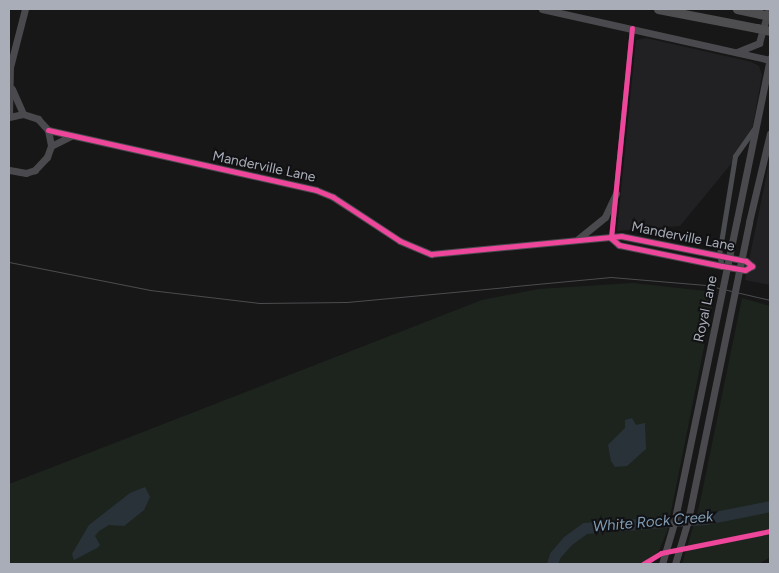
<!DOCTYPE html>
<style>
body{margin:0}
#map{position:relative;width:779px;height:573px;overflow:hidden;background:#171717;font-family:Figtree,sans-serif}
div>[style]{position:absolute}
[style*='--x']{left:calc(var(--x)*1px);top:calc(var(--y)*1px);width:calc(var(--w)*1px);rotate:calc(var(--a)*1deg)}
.built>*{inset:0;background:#212123}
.green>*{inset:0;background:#1d241e}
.water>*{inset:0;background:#2a3239}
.river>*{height:11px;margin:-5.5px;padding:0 5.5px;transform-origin:5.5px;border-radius:5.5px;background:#2a3239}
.street>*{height:5px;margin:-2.5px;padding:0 2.5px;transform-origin:2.5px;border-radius:2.5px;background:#4b4c50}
.secondary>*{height:7px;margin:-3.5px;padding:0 3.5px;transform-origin:3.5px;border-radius:3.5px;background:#4a4a4e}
.highway>*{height:9px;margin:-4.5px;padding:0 4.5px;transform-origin:4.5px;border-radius:4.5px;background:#4e4e51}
.tram>*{height:1px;margin:-0.5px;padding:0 0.5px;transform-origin:0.5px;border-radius:0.5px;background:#4b4c4f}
.secondary-bridge>*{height:7px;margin:-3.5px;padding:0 3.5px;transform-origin:3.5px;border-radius:3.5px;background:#4a4a4e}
.highway-bridge>*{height:9px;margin:-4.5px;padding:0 4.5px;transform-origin:4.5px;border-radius:4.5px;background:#4e4e51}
.cycleway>*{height:5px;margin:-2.5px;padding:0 2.5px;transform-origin:2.5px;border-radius:2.5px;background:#ed469a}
span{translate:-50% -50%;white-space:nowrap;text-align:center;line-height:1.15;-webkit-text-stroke:4px #111113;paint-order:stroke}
.street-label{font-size:14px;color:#a8adb8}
.water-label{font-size:15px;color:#7f9bb3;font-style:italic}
.frame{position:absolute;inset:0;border:10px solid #a8adb8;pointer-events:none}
</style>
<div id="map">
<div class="built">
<i style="clip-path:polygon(646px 38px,752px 62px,759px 66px,762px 75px,750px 141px,680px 226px,617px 231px,636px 40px)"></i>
<i style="clip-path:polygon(770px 158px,770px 285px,745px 280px)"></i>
</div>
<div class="green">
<i style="clip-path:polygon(633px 283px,715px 292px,667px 532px,653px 564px,9px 564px,9px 484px,482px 300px,538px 289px)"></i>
<i style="clip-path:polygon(742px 298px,770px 306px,770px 557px,759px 564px,682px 564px,699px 507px)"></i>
</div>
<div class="water">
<i style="clip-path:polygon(632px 418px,636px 425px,645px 423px,646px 449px,627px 466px,615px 467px,611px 461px,608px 445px,625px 428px,625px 420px)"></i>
<i style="clip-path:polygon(145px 487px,150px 497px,144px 510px,124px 526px,109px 525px,99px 531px,95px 536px,100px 545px,97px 548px,74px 560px,72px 554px,89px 525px,130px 493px)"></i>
</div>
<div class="river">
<i style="--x:552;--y:564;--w:9;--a:-72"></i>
<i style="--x:555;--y:555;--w:18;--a:-49"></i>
<i style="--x:567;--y:541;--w:22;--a:-36"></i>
<i style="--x:585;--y:528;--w:120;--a:-4.3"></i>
<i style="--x:705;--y:519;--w:66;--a:-11.3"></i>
</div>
<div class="street">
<i style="--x:611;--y:238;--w:211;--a:-84.3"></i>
<i style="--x:722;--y:266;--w:11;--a:-105"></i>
<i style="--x:719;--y:255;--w:100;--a:-80.8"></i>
<i style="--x:735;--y:156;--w:37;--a:-55"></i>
</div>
<div class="secondary">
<i style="--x:542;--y:9;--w:234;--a:12.6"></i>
<i style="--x:737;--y:52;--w:24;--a:-22"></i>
<i style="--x:759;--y:43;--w:35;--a:-74"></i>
<i style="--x:12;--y:89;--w:27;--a:66"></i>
<i style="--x:9;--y:114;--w:47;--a:-88.8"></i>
<i style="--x:10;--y:67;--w:60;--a:-75.5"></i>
<i style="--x:9;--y:117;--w:14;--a:-12"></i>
<i style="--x:23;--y:114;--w:16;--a:18"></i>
<i style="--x:38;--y:119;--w:15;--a:48"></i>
<i style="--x:48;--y:130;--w:16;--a:79"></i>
<i style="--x:51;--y:146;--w:12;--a:110"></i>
<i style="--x:47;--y:157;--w:18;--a:133"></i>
<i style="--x:35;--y:170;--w:9;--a:162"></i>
<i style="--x:26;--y:173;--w:17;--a:-170"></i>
<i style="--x:48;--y:130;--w:275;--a:12.6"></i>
<i style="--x:316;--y:190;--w:18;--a:22"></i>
<i style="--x:333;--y:197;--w:80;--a:33.3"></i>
<i style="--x:400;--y:241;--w:34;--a:23"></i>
<i style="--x:431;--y:254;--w:191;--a:-5.4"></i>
<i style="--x:621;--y:236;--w:127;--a:11.3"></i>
<i style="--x:746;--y:261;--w:8;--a:40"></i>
<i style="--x:752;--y:266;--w:8;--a:150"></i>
<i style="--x:745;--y:270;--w:23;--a:-170"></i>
<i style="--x:722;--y:266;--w:105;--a:-168.5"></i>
<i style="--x:619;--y:245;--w:11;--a:-139"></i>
<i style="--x:51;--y:146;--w:22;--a:-27"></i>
<i style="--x:737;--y:219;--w:164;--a:-78.4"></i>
<i style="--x:749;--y:222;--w:91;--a:-76.7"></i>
<i style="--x:578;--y:239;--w:35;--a:-39"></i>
<i style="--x:605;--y:217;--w:26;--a:-65"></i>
</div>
<div class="highway">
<i style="--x:658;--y:9;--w:101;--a:10.9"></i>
<i style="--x:737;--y:9;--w:24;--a:12"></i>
</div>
<div class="tram">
<i style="--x:9;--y:262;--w:144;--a:11.2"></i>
<i style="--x:150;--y:290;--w:110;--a:6.8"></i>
<i style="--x:259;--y:303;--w:88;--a:-0.7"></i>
<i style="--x:347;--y:302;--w:265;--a:-5.4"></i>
<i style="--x:611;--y:277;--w:95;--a:4.8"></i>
<i style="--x:706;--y:285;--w:66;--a:13.2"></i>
</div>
<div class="secondary-bridge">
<i style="--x:662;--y:564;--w:43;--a:-73.7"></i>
<i style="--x:674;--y:523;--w:310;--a:-78.3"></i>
<i style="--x:675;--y:564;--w:46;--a:-73.5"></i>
<i style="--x:688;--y:520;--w:304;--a:-78.4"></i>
</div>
<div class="highway-bridge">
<i style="--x:760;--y:14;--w:10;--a:11"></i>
<i style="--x:757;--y:28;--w:13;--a:13"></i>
</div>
<div class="cycleway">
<i style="--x:48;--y:130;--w:275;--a:12.6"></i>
<i style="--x:316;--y:190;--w:18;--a:22"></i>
<i style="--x:333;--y:197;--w:80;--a:33.3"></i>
<i style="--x:400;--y:241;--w:34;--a:23"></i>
<i style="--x:431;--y:254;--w:191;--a:-5.4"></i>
<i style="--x:621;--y:236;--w:127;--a:11.3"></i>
<i style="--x:746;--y:261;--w:8;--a:40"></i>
<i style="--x:752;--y:266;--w:8;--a:150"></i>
<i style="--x:745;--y:270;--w:23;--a:-170"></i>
<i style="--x:722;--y:266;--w:105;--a:-168.5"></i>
<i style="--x:619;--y:245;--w:11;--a:-139"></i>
<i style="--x:611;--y:238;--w:211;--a:-84.3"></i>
<i style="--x:643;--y:564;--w:21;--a:-31"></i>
<i style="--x:661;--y:553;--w:111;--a:-11.4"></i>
</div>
<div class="street-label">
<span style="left:264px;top:167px;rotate:12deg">Manderville Lane</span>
<span style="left:683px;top:237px;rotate:11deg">Manderville Lane</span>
<span style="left:706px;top:309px;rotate:-78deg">Royal Lane</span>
</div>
<div class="water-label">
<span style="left:653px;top:522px;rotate:-5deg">White Rock Creek</span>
</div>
<div class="frame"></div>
</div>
